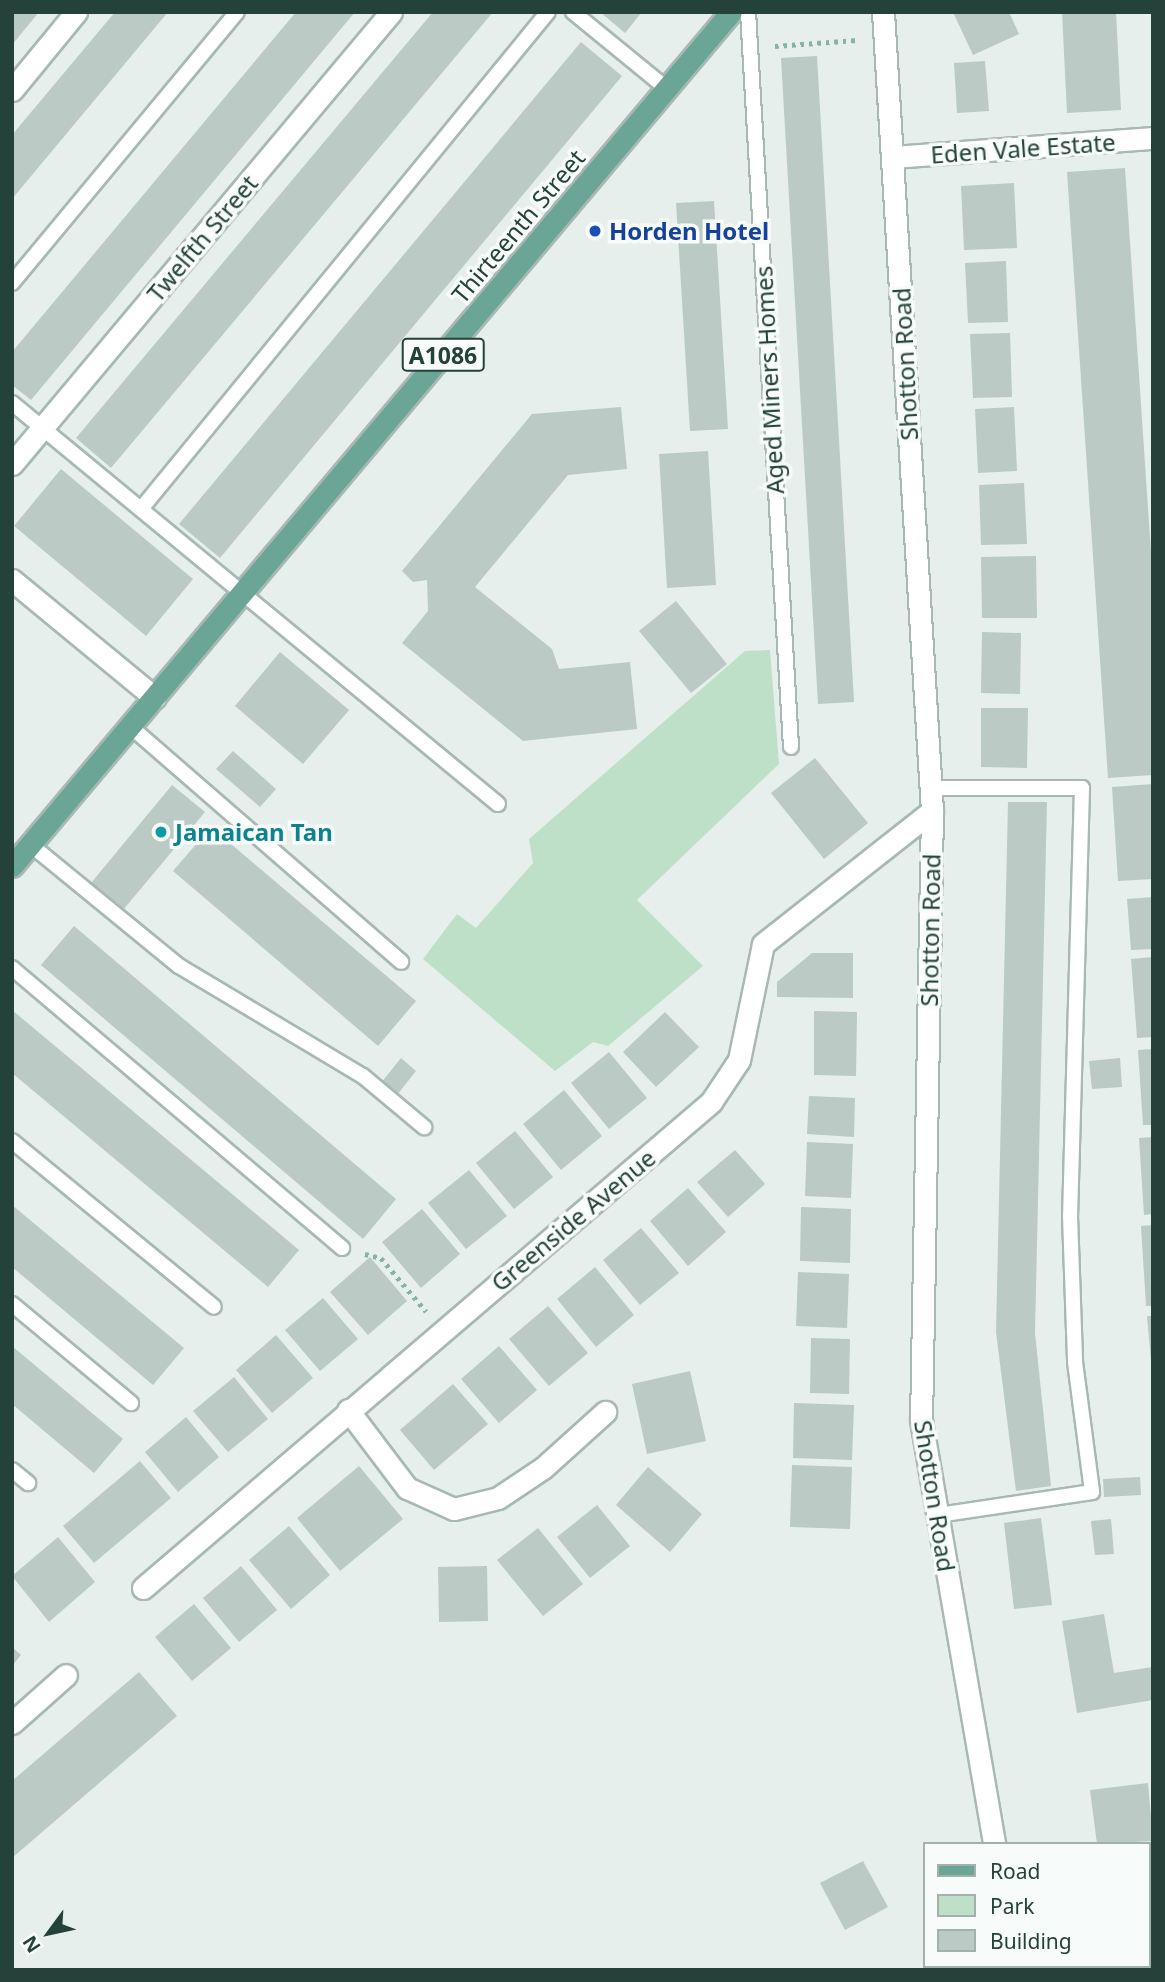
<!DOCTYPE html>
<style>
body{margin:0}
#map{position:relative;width:1165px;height:1982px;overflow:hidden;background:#e6efeb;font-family:"Noto Sans",sans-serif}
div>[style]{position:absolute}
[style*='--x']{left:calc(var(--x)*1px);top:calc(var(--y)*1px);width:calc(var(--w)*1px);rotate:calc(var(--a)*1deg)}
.green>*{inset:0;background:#bfe0c8}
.building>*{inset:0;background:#bbcac4}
.path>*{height:4.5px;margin-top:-2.25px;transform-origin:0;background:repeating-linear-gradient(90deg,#86b3a5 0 3.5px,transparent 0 8.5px)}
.roads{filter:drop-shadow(2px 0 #a8b8b2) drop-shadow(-2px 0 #a8b8b2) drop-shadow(0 2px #a8b8b2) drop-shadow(0 -2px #a8b8b2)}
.service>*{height:14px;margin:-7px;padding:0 7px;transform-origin:7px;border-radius:7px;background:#fff}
.minor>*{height:21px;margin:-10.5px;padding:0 10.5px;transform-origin:10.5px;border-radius:10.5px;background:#fff}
.primary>*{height:21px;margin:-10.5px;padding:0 10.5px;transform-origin:10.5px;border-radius:10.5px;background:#6aa596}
.dots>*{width:19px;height:19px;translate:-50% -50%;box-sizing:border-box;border:4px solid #f7fbf9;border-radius:50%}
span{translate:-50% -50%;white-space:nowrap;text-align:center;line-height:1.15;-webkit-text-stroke:7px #f7fbf9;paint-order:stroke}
.shield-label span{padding:2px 5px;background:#f7fbf9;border:2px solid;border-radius:5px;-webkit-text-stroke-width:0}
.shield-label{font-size:23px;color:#24423a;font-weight:700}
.street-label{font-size:24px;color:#24423a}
.transit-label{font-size:24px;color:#164399;font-weight:700}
.left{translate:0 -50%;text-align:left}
.culture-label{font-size:24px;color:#0d838f;font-weight:700}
.frame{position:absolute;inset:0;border:14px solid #24423a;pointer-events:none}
.legend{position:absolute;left:923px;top:1842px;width:228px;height:126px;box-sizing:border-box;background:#f7fbf9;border:2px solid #a3b1ad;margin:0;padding:9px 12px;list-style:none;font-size:21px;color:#24423a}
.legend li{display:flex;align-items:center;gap:14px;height:35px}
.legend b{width:35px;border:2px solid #a3b1ad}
.north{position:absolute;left:14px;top:1898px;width:70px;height:70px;-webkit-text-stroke:5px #f7fbf9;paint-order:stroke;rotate:237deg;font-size:19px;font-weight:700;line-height:28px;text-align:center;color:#24423a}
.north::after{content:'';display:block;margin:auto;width:24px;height:32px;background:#24423a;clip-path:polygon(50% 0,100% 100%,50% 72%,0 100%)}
</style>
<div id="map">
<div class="green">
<i style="clip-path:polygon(770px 650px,779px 764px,637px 900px,703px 966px,608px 1046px,593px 1042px,555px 1071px,423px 959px,457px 914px,476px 928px,533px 863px,529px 839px,745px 651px)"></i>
<i style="clip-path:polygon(1153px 1887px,1153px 1970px,1051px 1970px,1050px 1966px,1149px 1966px)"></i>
</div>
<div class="building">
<i style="clip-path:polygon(12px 12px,39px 12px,12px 45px)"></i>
<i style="clip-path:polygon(115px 12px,168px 12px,12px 199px,12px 135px)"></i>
<i style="clip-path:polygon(296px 12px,355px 12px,31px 400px,12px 385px,12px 352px)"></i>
<i style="clip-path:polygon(433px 12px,493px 12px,111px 468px,76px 438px)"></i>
<i style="clip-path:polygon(600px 12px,642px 12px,625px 33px)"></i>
<i style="clip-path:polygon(953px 12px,1009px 12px,1019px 34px,973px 55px)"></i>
<i style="clip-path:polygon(1062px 12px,1116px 12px,1121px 110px,1067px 113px)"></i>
<i style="clip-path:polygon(581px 42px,622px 76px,220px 558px,179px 524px)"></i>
<i style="clip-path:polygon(817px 56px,854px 702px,818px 704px,781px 58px)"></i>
<i style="clip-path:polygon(985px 61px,989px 111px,957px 113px,954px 63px)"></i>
<i style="clip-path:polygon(1125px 168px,1153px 582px,1153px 775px,1108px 778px,1067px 172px)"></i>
<i style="clip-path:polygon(1014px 183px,1017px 248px,964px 250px,961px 186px)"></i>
<i style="clip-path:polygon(714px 201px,728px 429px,690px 431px,676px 203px)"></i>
<i style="clip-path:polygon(1006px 261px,1008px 322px,968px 323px,965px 263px)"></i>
<i style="clip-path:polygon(1010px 333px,1012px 397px,973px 398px,970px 334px)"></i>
<i style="clip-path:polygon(621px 407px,627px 469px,568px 475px,475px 587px,552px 649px,559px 669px,630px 662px,637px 729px,523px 741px,402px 643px,428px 611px,427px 580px,413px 582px,402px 571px,532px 414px)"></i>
<i style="clip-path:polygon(1014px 407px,1017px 471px,978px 473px,975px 409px)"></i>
<i style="clip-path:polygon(708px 451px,716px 585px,667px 588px,659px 454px)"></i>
<i style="clip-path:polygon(61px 469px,193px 579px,146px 636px,14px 526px)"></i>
<i style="clip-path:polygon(1024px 483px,1027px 544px,981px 545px,979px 485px)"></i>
<i style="clip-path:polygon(1036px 556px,1037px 618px,982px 618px,981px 557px)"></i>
<i style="clip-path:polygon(676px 601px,727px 664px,691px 693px,639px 631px)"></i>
<i style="clip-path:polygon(982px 632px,1021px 633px,1020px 694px,981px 693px)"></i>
<i style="clip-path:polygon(280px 652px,349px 710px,303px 764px,235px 706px)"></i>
<i style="clip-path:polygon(981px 708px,1028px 708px,1027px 768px,981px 767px)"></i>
<i style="clip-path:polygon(233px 751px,276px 789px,260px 807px,216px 769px)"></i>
<i style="clip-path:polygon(815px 758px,868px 823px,824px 859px,771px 793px)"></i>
<i style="clip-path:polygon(1153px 784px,1153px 879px,1118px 881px,1112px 787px)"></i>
<i style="clip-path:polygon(172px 785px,205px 812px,123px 910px,91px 883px)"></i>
<i style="clip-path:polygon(1008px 802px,1047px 802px,1035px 1333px,1051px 1486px,1016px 1491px,996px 1332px)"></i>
<i style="clip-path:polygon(211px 827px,416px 1001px,378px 1046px,173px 871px)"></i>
<i style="clip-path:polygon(1153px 897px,1153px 949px,1131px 950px,1127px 899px)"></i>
<i style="clip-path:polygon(74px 926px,396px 1199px,363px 1239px,41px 965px)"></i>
<i style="clip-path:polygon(812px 953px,853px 953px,853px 998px,777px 997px,777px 982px)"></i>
<i style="clip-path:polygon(1153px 957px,1153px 1037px,1137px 1038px,1131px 959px)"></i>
<i style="clip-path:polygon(12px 1010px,299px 1250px,268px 1287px,12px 1073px)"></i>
<i style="clip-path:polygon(814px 1011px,857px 1012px,856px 1076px,814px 1075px)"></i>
<i style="clip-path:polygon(665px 1012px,699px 1047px,656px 1087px,623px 1052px)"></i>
<i style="clip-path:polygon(1153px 1049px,1153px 1125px,1143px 1125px,1138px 1050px)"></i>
<i style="clip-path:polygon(609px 1052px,647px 1098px,609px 1129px,571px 1083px)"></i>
<i style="clip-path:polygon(401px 1058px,416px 1071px,397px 1095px,381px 1083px)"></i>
<i style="clip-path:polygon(1120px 1058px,1122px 1087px,1092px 1089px,1089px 1061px)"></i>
<i style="clip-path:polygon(564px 1090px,602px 1136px,561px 1170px,523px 1124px)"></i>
<i style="clip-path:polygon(809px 1096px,855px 1098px,854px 1137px,807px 1134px)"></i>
<i style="clip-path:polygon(515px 1131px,553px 1177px,514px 1209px,476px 1163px)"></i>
<i style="clip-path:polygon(1153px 1137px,1153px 1214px,1144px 1215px,1139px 1138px)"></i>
<i style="clip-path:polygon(807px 1142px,853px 1144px,851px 1198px,805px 1196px)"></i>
<i style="clip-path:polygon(735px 1150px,765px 1184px,728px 1217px,697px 1182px)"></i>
<i style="clip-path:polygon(469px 1170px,507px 1216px,466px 1249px,428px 1203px)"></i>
<i style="clip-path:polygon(688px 1188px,726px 1232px,688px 1266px,650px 1221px)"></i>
<i style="clip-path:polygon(12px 1205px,184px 1348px,153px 1385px,12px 1267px)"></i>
<i style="clip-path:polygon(801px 1207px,851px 1209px,850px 1263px,800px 1261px)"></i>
<i style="clip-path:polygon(422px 1209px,460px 1254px,421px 1288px,382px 1242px)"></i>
<i style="clip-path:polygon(1153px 1225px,1153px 1306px,1146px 1306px,1141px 1226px)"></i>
<i style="clip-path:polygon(641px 1228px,679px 1273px,640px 1305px,603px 1260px)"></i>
<i style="clip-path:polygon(370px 1257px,407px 1301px,368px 1335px,330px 1292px)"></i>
<i style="clip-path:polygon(595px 1267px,634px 1315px,596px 1347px,557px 1299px)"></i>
<i style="clip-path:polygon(798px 1272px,849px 1274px,847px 1328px,796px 1326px)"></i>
<i style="clip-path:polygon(323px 1298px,358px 1339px,320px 1371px,285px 1330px)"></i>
<i style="clip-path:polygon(548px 1306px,588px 1353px,549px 1386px,509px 1339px)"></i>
<i style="clip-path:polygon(1147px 1316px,1153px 1316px,1153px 1361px,1151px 1361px)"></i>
<i style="clip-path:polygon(276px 1335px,313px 1378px,272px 1413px,236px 1370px)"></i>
<i style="clip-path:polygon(811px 1338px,850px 1339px,849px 1394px,810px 1393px)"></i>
<i style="clip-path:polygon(12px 1346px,123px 1439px,94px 1473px,12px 1404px)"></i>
<i style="clip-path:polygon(499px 1346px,537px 1390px,499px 1423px,461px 1379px)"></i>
<i style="clip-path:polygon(690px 1371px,706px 1441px,647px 1454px,632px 1384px)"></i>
<i style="clip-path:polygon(234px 1377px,268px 1419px,228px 1452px,193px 1411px)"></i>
<i style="clip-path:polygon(453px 1384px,488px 1424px,434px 1470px,400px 1430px)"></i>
<i style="clip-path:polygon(794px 1403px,854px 1405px,852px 1460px,793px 1458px)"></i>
<i style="clip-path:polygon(186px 1417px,219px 1457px,178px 1492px,145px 1452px)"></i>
<i style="clip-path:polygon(140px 1461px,171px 1498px,94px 1563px,63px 1526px)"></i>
<i style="clip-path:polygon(792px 1465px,852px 1467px,850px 1529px,790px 1527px)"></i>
<i style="clip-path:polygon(359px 1466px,403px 1519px,340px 1571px,297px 1518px)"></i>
<i style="clip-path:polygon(648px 1467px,702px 1514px,670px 1552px,616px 1505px)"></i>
<i style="clip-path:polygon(1140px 1477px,1141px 1495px,1104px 1497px,1103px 1479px)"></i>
<i style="clip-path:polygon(597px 1505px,630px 1546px,590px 1578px,557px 1537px)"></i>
<i style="clip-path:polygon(1041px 1518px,1052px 1605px,1014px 1609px,1004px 1523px)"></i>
<i style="clip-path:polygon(1111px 1519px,1114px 1554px,1095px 1555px,1091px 1521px)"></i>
<i style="clip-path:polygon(289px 1526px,330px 1575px,291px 1609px,249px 1560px)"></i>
<i style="clip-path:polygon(538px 1528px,583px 1584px,543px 1616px,497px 1560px)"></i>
<i style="clip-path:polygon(58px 1537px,95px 1582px,49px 1622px,12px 1576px)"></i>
<i style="clip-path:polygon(241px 1566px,277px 1610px,239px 1642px,203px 1598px)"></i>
<i style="clip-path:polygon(487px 1566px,488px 1621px,439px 1622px,438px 1567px)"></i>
<i style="clip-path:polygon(194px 1604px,231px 1648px,192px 1681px,155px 1637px)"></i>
<i style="clip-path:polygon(1104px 1614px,1114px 1673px,1153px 1667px,1153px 1700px,1077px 1713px,1062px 1621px)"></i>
<i style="clip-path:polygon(12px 1647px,21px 1655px,12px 1666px)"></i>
<i style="clip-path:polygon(139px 1672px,177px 1716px,12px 1858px,12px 1781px)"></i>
<i style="clip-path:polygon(1148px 1783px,1153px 1841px,1097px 1844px,1090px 1790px)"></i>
<i style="clip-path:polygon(863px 1861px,888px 1907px,845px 1930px,820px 1883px)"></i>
</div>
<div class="path">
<i style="--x:775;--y:46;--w:82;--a:-4.2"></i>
<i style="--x:365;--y:1254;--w:16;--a:14"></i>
<i style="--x:381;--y:1258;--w:70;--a:49.7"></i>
</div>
<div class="roads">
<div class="service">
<i style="--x:573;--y:12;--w:122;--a:39.3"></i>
<i style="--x:748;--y:12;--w:736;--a:86.65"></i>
<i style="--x:12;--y:283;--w:352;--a:-50.3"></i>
<i style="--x:12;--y:403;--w:630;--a:39.53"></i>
<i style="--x:141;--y:509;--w:642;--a:-50.69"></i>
<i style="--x:131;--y:727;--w:358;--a:41"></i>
<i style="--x:930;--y:788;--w:152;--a:0"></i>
<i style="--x:1082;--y:788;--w:428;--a:91.6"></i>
<i style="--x:1070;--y:1216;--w:146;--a:88"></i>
<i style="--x:1075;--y:1362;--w:131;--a:82.5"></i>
<i style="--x:1092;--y:1492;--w:156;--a:171.5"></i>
<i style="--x:31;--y:845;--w:191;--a:39.3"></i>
<i style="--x:179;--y:966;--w:214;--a:30.9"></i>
<i style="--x:363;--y:1076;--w:80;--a:39.9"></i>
<i style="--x:12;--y:968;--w:433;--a:40.3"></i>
<i style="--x:12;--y:1141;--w:261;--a:39.4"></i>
<i style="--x:12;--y:1304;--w:155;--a:39.8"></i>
<i style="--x:12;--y:1470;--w:21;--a:39"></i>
</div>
<div class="minor">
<i style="--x:883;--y:12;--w:801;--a:86.49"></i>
<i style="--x:932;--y:811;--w:609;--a:91.03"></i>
<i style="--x:921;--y:1420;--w:430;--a:80.2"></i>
<i style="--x:12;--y:90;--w:101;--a:-50.6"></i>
<i style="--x:893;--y:157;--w:261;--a:-4.2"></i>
<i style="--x:12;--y:464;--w:590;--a:-50.02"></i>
<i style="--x:12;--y:580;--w:185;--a:39.5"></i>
<i style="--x:348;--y:1410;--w:98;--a:52.9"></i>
<i style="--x:407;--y:1488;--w:51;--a:24.1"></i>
<i style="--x:454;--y:1509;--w:45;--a:-14"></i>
<i style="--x:498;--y:1498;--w:54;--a:-33.7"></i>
<i style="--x:543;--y:1468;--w:84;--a:-42.1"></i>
<i style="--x:143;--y:1588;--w:748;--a:-40.55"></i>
<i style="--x:711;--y:1102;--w:50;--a:-56.3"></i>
<i style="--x:739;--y:1060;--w:118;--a:-78.3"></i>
<i style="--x:763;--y:944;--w:215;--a:-38.2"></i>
<i style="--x:12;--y:1723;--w:72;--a:-41.6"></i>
<i style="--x:1030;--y:1966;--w:4;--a:76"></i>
</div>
<div class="primary">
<i style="--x:12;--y:866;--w:1116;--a:-49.91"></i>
</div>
</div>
<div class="dots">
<i style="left:595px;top:231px;background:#1a4fb4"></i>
<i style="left:161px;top:832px;background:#0f9aa8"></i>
</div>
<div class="shield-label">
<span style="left:443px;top:355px">A1086</span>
</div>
<div class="street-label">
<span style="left:1023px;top:148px;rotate:-4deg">Eden Vale Estate</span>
<span style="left:518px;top:226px;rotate:-50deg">Thirteenth Street</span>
<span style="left:202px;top:238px;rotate:-50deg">Twelfth Street</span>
<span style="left:905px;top:364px;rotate:-93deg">Shotton Road</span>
<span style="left:769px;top:380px;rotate:-93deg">Aged Miners Homes</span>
<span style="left:930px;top:930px;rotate:-89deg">Shotton Road</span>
<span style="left:573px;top:1220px;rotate:-40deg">Greenside Avenue</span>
<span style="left:935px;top:1496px;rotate:81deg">Shotton Road</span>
</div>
<div class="transit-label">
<span class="left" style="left:609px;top:231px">Horden Hotel</span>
</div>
<div class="culture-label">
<span class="left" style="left:175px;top:832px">Jamaican Tan</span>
</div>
<div class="frame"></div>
<ul class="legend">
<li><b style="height:9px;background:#6aa596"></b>Road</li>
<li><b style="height:19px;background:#bfe0c8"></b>Park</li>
<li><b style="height:19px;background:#bbcac4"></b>Building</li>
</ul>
<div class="north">N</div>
</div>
